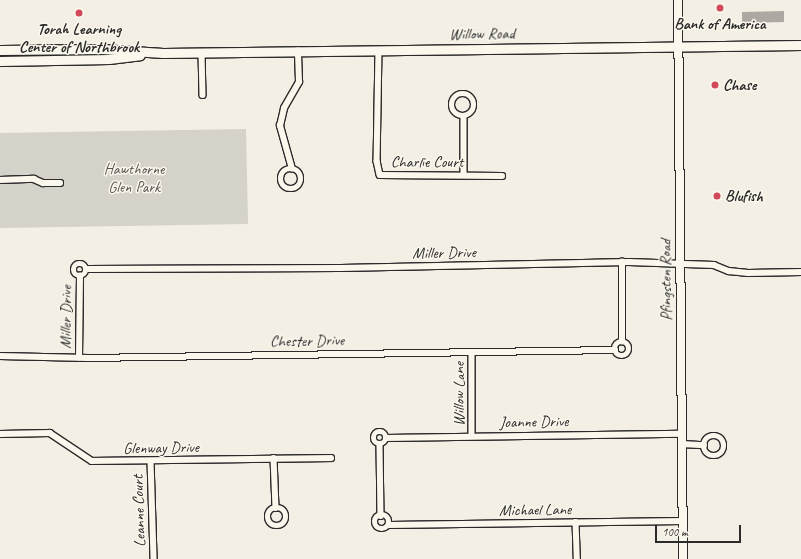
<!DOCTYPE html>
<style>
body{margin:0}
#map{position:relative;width:801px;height:559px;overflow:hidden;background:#f3efe4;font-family:Caveat,sans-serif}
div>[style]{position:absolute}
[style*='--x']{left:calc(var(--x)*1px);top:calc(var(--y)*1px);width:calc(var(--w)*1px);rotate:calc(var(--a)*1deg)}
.green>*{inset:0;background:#d5d2c9}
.water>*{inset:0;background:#aca9a2}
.roads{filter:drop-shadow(1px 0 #2b2b2b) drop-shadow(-1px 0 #2b2b2b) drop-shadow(0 1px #2b2b2b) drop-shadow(0 -1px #2b2b2b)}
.street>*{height:5.5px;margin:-2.75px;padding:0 2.75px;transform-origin:2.75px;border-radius:2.75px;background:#fbf7ec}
.street>.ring{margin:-2.75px;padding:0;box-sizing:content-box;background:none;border:5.5px solid #fbf7ec;border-radius:50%}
.secondary>*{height:8px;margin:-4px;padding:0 4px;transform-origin:4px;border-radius:4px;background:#fbf7ec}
.primary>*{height:9px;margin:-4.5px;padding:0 4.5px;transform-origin:4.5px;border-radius:4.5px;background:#fbf7ec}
.dots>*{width:11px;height:11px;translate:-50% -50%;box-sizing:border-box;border:2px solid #fbf7ec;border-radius:50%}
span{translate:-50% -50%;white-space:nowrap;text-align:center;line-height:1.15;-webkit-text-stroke:3px #fbf7ec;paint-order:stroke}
.poi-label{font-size:16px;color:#2b2b2b;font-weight:700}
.left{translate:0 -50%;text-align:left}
.street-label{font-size:16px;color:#2b2b2b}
.park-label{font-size:16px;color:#565552}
.scale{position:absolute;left:655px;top:525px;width:86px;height:18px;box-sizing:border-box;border:2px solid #2b2b2b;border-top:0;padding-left:5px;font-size:12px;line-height:14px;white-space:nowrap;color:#2b2b2b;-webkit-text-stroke:3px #fbf7ec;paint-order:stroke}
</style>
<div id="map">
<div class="green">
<i style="clip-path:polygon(246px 129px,248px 224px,0 228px,0 133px)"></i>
</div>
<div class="water">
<i style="clip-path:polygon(784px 11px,784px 22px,742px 23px,742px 12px)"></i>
</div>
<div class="roads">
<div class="street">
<i style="--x:379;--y:50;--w:111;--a:91"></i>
<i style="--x:377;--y:161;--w:14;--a:78"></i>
<i style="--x:380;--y:175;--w:122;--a:0.5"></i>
<i style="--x:202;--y:52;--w:43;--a:88.7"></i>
<i class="ring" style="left:452px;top:94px;width:16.5px;height:16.5px"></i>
<i style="--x:464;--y:116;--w:59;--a:90"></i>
<i class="ring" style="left:281px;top:169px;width:14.5px;height:14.5px"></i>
<i style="--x:292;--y:169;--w:45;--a:-105.6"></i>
<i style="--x:280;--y:126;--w:18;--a:-77"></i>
<i style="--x:284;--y:108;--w:30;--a:-60"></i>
<i style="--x:299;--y:82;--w:31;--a:-92"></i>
<i style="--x:0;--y:180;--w:34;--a:-2"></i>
<i style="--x:34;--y:179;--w:10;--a:24"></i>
<i style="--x:43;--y:183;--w:17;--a:0"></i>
<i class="ring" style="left:74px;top:264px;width:6.5px;height:6.5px"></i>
<i style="--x:86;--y:269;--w:255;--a:-0.2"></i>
<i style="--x:341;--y:268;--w:288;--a:-1.2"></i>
<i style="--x:629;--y:262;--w:85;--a:2"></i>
<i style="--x:714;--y:265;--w:16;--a:22"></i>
<i style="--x:729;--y:271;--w:19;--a:6"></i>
<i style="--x:748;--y:273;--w:53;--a:-1.1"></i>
<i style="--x:622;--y:342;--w:80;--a:-90"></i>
<i class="ring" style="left:615px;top:342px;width:8.5px;height:8.5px"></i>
<i style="--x:472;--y:352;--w:84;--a:90"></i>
<i style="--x:0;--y:356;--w:88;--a:1.3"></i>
<i style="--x:88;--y:358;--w:527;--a:-0.87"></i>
<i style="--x:79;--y:358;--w:82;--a:-89.3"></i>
<i class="ring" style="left:374px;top:432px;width:6.5px;height:6.5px"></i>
<i style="--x:0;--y:434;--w:50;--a:-1.1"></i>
<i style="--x:50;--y:433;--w:50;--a:33.7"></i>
<i style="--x:92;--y:461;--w:239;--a:-0.7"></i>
<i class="ring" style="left:704px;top:436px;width:14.5px;height:14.5px"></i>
<i style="--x:386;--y:438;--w:296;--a:-0.8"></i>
<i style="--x:682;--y:444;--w:22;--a:3"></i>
<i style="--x:380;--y:445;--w:71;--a:89.2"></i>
<i style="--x:274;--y:458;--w:50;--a:87.7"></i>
<i style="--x:151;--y:461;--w:98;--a:88.2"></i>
<i class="ring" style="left:268px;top:508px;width:12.5px;height:12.5px"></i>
<i class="ring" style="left:375px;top:515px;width:8.5px;height:8.5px"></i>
<i style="--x:576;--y:522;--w:37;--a:88"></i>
<i style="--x:389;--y:525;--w:293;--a:-0.8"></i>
</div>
<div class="secondary">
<i style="--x:678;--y:0;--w:559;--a:89.49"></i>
</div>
<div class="primary">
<i style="--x:0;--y:50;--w:102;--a:-0.6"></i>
<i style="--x:102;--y:49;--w:61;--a:3.8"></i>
<i style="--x:163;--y:53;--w:638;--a:-0.72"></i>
<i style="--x:0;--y:61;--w:109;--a:-1.1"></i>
<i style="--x:109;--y:59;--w:31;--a:-7"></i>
</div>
</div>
<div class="dots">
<i style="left:720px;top:8px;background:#d1495b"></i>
<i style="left:79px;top:13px;background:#d1495b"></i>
<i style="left:715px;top:85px;background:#d1495b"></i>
<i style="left:717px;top:196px;background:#d1495b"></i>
</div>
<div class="poi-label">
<span style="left:720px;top:24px">Bank of America</span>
<span style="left:79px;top:38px">Torah Learning<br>Center of Northbrook</span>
<span class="left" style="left:723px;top:85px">Chase</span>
<span class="left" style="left:725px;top:196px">Blufish</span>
</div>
<div class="street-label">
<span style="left:482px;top:34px;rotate:-1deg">Willow Road</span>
<span style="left:427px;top:162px">Charlie Court</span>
<span style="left:444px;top:253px;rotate:-1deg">Miller Drive</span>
<span style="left:666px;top:280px;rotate:-91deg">Pfingsten Road</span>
<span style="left:66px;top:317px;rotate:-89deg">Miller Drive</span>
<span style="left:307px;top:341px;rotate:-1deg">Chester Drive</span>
<span style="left:459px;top:394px;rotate:-90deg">Willow Lane</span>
<span style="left:534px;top:422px;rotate:-1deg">Joanne Drive</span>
<span style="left:161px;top:448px;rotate:-1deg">Glenway Drive</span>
<span style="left:535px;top:510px;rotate:-1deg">Michael Lane</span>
<span style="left:139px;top:511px;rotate:-92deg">Leanne Court</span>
</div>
<div class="park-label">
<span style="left:134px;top:178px">Hawthorne<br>Glen Park</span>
</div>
<div class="scale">100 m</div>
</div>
